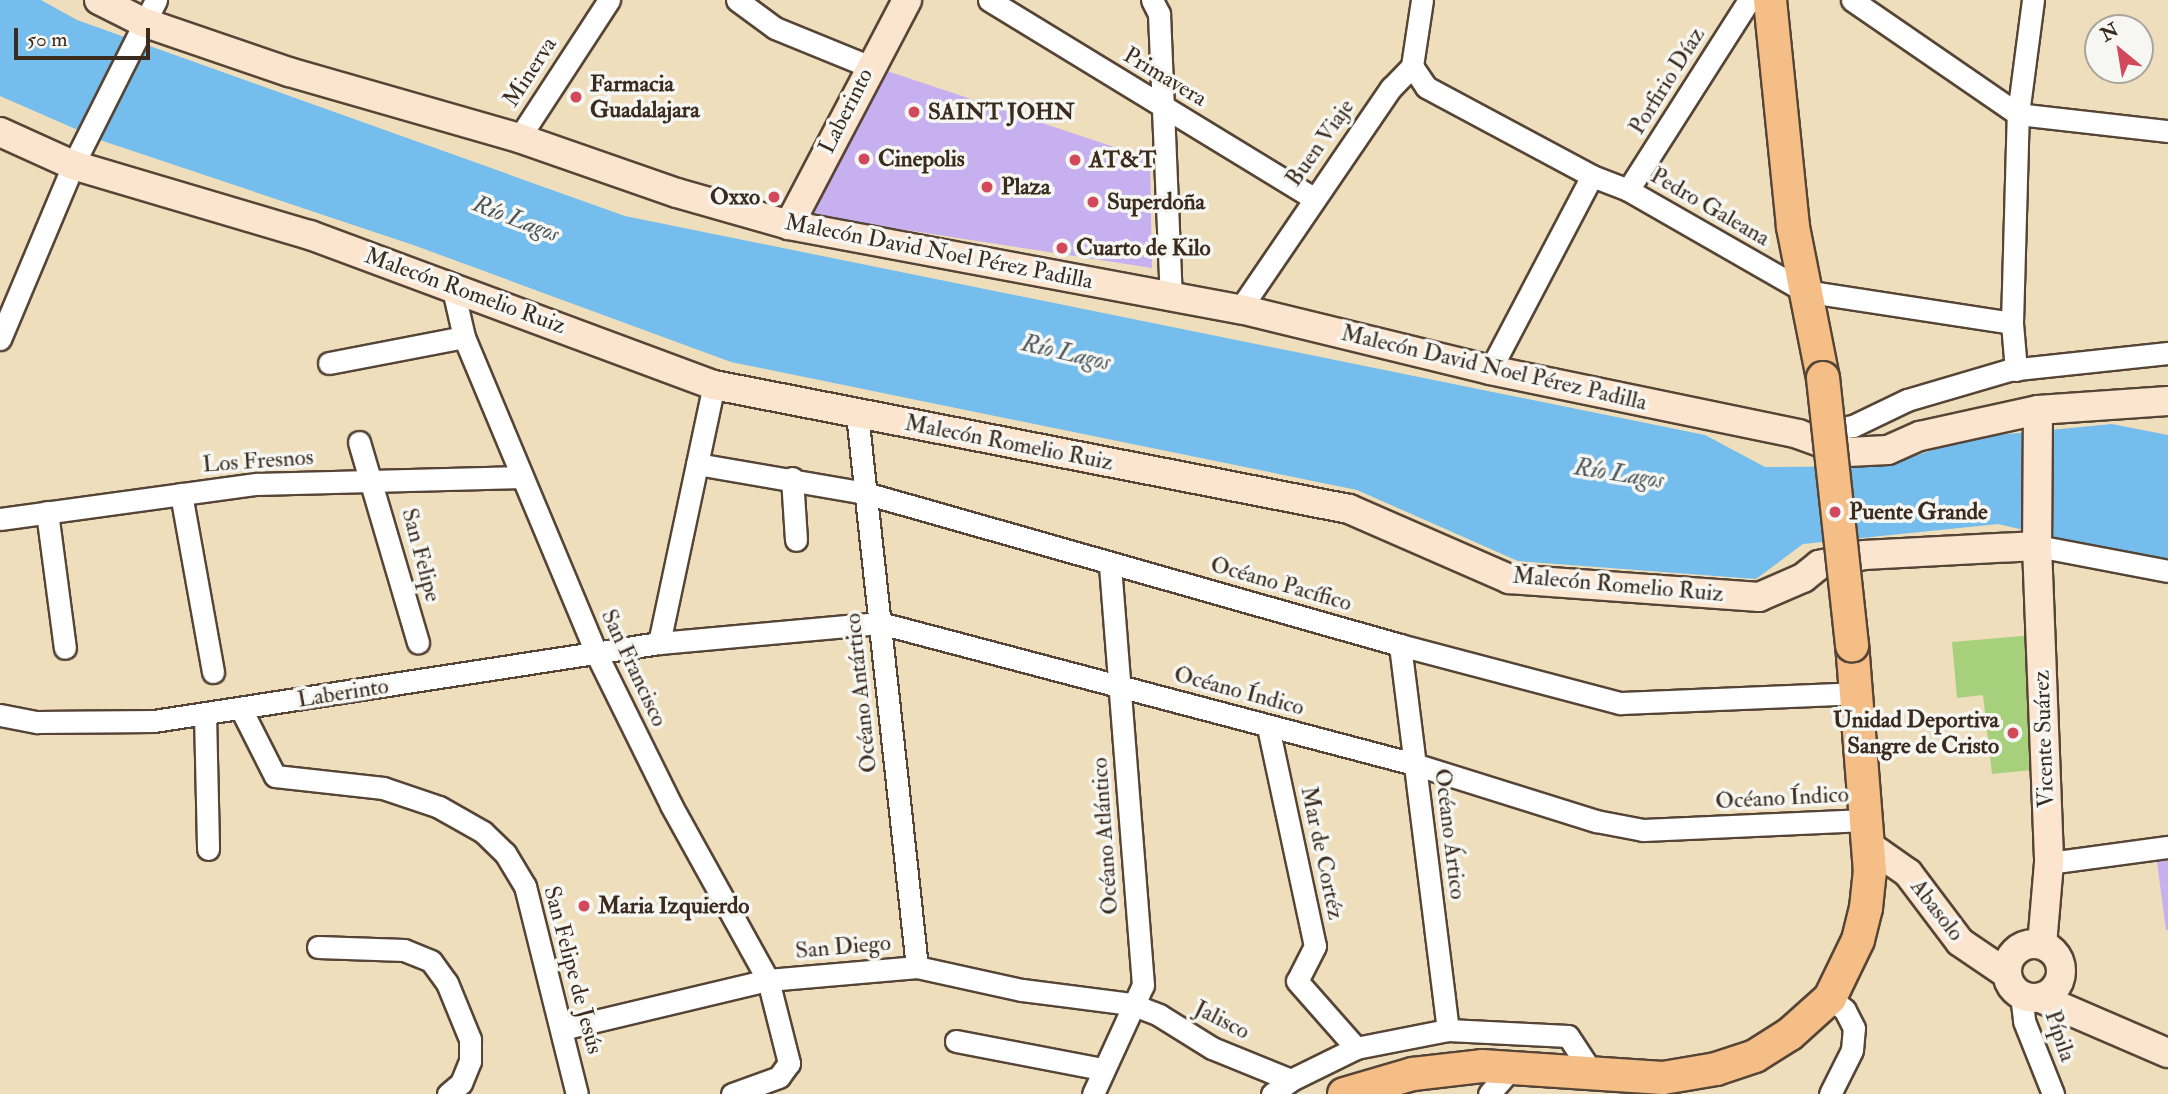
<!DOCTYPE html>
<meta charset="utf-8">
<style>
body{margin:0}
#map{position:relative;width:2168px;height:1094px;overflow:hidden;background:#eedebc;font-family:"IM FELL Double Pica",serif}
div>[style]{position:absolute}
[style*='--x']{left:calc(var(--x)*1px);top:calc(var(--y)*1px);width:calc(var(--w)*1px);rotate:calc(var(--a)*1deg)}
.green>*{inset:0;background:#a6d07c}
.water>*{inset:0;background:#74bdec}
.building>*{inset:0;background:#c7b0ef}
.roads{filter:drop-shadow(2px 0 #564536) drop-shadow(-2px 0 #564536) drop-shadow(0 2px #564536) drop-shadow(0 -2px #564536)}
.street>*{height:21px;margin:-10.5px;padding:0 10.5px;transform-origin:10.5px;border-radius:10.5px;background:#fff}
.secondary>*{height:28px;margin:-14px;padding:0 14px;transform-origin:14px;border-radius:14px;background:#fbe5cf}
.secondary>.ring{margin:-14px;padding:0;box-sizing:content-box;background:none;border:28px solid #fbe5cf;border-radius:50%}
.primary>*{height:32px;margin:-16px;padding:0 16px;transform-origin:16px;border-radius:16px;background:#f6be87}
.bridges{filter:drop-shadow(2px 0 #564536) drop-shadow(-2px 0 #564536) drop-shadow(0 2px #564536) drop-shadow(0 -2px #564536)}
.primary-bridge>*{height:32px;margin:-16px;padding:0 16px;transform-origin:16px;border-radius:16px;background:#f6be87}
.dots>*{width:19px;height:19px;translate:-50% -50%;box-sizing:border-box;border:4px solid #f6f6f2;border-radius:50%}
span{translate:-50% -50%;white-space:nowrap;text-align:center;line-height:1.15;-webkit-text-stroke:7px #f6f6f2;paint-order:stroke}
.street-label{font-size:23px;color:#3b2a1e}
.poi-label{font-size:23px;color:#3b2a1e;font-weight:700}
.left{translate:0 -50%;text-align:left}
.right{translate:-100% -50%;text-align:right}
.water-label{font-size:24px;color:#4c565c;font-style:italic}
.north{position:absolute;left:2084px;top:14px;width:70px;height:70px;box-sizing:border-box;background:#f6f6f2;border:2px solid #aba49d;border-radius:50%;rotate:330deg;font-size:19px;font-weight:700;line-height:28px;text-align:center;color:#3b2a1e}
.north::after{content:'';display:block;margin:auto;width:24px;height:32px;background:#d1495b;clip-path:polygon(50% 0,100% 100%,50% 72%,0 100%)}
.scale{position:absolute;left:14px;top:28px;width:136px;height:32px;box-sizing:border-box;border:4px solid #3b2a1e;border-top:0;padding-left:9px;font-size:21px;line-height:24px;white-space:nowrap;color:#3b2a1e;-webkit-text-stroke:5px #f6f6f2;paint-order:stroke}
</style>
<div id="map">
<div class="green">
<i style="clip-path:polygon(2034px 635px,2040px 769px,1992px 774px,1983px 695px,1957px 698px,1952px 642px)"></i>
</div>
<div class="water">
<i style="clip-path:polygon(0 0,41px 0,77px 20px,625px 216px,1705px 435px,1765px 467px,1887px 466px,1966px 438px,2112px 424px,2168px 435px,2168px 563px,1998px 524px,1803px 544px,1756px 579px,1518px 561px,1357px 490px,731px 362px,416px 246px,103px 141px,0 96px)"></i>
</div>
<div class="building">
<i style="clip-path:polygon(881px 69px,1150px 159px,1152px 268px,809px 215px)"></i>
<i style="clip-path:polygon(2168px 860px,2168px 930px,2166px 930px,2157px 862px)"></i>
</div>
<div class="roads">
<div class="street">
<i style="--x:737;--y:0;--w:47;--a:36.4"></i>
<i style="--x:775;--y:28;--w:100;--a:22.2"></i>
<i style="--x:989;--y:0;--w:380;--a:31.4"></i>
<i style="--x:1152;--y:0;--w:16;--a:63"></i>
<i style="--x:1159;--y:14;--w:282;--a:87.6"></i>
<i style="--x:1422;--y:0;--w:67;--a:98.6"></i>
<i style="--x:1412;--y:66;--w:25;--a:56"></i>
<i style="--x:1426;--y:87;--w:188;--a:28.2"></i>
<i style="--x:1592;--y:176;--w:39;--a:21"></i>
<i style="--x:1628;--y:190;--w:203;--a:29.8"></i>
<i style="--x:1804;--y:291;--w:210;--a:8.7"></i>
<i style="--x:1852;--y:0;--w:201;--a:34.5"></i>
<i style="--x:2018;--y:114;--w:151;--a:6.5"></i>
<i style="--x:519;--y:138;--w:165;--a:-56.9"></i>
<i style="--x:1628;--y:190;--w:225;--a:-57.5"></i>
<i style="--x:452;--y:285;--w:53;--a:77"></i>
<i style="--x:464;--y:337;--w:345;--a:67.3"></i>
<i style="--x:597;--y:655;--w:167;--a:63.7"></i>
<i style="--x:671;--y:805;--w:200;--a:61"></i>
<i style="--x:768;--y:980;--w:86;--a:75.8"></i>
<i style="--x:789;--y:1063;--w:17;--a:126"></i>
<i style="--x:779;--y:1077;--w:50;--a:160.1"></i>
<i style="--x:1240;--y:309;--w:268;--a:-55.7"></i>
<i style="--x:1391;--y:88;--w:30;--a:-46"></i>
<i style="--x:0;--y:339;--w:189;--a:-67.2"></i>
<i style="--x:73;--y:165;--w:185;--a:-63.3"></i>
<i style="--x:329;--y:363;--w:137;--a:-10.9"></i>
<i style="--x:1490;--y:370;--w:219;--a:-62.3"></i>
<i style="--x:2016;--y:370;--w:47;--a:-94.9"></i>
<i style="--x:2012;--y:323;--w:209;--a:-88.4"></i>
<i style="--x:2018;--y:114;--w:115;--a:-82.5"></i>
<i style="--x:857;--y:414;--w:556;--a:83.81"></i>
<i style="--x:1818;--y:431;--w:35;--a:-8"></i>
<i style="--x:1853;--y:426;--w:60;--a:-25.7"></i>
<i style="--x:1907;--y:400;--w:106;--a:-16.4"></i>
<i style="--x:2009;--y:370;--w:160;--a:-6.1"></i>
<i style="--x:359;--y:442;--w:209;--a:73.6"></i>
<i style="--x:697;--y:464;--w:170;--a:9.8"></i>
<i style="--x:865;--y:493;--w:556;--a:15.86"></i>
<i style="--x:1400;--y:645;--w:228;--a:14.8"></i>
<i style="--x:1620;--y:703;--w:237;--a:-2.4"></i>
<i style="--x:792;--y:478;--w:62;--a:86.3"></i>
<i style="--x:181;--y:494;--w:181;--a:79.8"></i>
<i style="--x:47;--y:512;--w:137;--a:82.5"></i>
<i style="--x:0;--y:519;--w:259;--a:-7.8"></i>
<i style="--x:257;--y:484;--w:265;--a:-1.5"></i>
<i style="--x:2037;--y:546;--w:133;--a:10.8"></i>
<i style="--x:659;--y:643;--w:264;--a:-78"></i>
<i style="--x:1400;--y:645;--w:388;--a:82.9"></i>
<i style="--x:241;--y:709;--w:75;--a:63.1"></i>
<i style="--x:275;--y:776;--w:109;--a:6.3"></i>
<i style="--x:383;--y:788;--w:59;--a:18.7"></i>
<i style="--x:439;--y:807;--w:51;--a:29.6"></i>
<i style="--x:483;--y:832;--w:30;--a:44"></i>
<i style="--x:505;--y:853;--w:39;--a:59"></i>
<i style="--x:525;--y:886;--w:214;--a:76"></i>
<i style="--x:205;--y:714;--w:135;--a:88.7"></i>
<i style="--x:0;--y:715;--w:38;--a:11"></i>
<i style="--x:37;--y:722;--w:117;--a:-0.5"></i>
<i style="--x:154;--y:721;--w:511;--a:-8.78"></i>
<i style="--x:659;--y:643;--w:222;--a:-5.2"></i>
<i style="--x:880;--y:623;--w:552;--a:14.79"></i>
<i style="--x:1414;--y:764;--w:191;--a:17.4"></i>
<i style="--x:1596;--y:821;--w:48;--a:10.8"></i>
<i style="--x:1643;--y:830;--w:223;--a:-2.6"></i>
<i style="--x:1268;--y:727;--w:224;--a:77.9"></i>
<i style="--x:1315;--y:946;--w:39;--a:117"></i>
<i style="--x:1297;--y:981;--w:89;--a:48.6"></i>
<i style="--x:2049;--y:863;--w:120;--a:-7.7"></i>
<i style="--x:318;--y:947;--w:86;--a:2"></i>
<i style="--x:404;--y:950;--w:29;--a:22"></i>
<i style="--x:431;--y:961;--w:27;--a:54"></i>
<i style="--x:447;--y:983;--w:61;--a:67.7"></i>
<i style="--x:470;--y:1039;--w:22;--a:90"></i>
<i style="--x:470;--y:1061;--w:24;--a:112"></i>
<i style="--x:461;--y:1083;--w:17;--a:140"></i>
<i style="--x:2021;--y:995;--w:26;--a:83"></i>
<i style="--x:2024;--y:1021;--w:79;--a:68.3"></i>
<i style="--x:562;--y:1029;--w:212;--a:-13.4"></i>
<i style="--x:768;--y:980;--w:150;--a:-5"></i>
<i style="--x:917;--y:967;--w:107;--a:12.4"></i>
<i style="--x:1022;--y:990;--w:110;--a:7.3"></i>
<i style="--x:1131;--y:1004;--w:30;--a:21"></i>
<i style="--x:1159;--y:1015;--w:62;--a:31.9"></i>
<i style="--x:1212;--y:1048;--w:85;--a:22.1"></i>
<i style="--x:956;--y:1041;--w:149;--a:10.9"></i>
<i style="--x:1093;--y:1094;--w:120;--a:-65.4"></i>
<i style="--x:1143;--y:985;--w:423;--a:-94.5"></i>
<i style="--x:1272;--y:1094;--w:24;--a:-36"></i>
<i style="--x:1291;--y:1080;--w:72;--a:-26.2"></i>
<i style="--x:1356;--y:1048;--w:94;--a:-11.1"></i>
<i style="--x:1448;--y:1030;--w:120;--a:2.9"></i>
<i style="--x:1568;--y:1036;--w:45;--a:56.7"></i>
<i style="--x:1489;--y:1094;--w:33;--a:-49"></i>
<i style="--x:1830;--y:1094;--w:49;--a:-63.4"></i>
<i style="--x:1852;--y:1050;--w:22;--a:-85"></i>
<i style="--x:1854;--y:1028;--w:20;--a:-117"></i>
<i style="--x:1845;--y:1010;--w:19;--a:-141"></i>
</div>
<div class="secondary">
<i style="--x:99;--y:0;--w:49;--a:26.6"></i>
<i style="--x:143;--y:22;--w:154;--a:18.9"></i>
<i style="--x:289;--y:72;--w:239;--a:16"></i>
<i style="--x:519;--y:138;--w:167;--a:19.2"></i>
<i style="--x:677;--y:193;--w:116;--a:15.9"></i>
<i style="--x:789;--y:225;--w:459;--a:10.6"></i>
<i style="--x:1240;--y:309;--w:257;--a:13.7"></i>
<i style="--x:1490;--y:370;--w:315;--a:11.7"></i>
<i style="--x:1798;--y:434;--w:53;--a:19.8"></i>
<i style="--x:1848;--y:452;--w:40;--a:-2.9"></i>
<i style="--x:1888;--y:450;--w:35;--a:-24"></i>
<i style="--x:1920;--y:436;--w:121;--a:-12.4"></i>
<i style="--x:2038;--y:410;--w:130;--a:-4"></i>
<i style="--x:0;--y:132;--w:80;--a:24.3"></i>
<i style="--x:73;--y:165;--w:247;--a:16.5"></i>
<i style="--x:310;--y:235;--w:431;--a:20.4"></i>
<i style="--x:714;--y:385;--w:647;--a:11.05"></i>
<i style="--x:1349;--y:509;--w:175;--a:23.6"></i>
<i style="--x:1509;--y:579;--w:251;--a:4.1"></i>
<i style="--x:1759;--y:597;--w:48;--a:-23.4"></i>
<i style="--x:1803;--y:578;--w:21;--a:-39"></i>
<i style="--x:1819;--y:565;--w:46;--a:-12.5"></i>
<i style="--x:1864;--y:555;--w:173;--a:-3"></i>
<i style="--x:789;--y:225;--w:254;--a:-62.3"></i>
<i style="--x:2038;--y:410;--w:136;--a:90.4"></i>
<i style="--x:2037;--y:546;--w:317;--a:87.8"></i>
<i style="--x:2049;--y:863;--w:81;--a:94.9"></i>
<i style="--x:1868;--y:845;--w:49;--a:35"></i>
<i style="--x:1908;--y:873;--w:86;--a:53"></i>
<i style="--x:1960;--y:942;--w:57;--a:34.2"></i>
<i class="ring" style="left:2007px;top:944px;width:26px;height:26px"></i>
<i style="--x:2040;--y:998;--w:139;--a:23.3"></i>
</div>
<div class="primary">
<i style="--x:1770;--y:0;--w:228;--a:84.2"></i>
<i style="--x:1793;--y:227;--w:154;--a:78.8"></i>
<i style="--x:1344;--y:1094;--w:72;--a:-16.2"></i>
<i style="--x:1413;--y:1074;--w:69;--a:-6.6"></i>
<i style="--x:1482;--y:1066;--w:181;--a:3.8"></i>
<i style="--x:1663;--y:1078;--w:54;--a:-9.6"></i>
<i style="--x:1716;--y:1069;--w:41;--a:-18.4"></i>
<i style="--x:1755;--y:1056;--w:41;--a:-32.2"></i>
<i style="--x:1790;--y:1034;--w:54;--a:-42"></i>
<i style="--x:1830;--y:998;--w:64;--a:-64.2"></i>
<i style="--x:1858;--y:940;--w:33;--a:-76"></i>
<i style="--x:1866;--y:908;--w:36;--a:-84"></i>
<i style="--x:1870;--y:872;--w:228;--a:-94.5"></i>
</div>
</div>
<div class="bridges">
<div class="primary-bridge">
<i style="--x:1823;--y:378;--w:269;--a:83.8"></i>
</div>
</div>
<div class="dots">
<i style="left:576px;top:97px;background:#d1495b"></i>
<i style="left:914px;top:112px;background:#d1495b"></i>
<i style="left:864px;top:159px;background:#d1495b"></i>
<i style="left:1075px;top:160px;background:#d1495b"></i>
<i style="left:987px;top:187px;background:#d1495b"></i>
<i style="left:774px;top:197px;background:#d1495b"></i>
<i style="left:1093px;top:202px;background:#d1495b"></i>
<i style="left:1062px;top:248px;background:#d1495b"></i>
<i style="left:1835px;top:512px;background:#d1495b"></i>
<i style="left:2013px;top:733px;background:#d1495b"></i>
<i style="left:584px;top:906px;background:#d1495b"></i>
</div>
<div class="street-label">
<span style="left:530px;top:72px;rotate:-57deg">Minerva</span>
<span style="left:1165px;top:77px;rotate:31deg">Primavera</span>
<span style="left:1667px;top:81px;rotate:-58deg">Porfirio Díaz</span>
<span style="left:846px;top:111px;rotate:-63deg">Laberinto</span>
<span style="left:1320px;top:143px;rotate:-55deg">Buen Viaje</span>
<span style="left:1710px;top:207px;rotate:30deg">Pedro Galeana</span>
<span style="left:939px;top:252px;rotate:11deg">Malecón David Noel Pérez Padilla</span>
<span style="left:465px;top:291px;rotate:20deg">Malecón Romelio Ruiz</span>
<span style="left:1494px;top:368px;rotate:13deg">Malecón David Noel Pérez Padilla</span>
<span style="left:1009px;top:443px;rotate:11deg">Malecón Romelio Ruiz</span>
<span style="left:258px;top:461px;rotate:-4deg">Los Fresnos</span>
<span style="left:421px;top:555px;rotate:75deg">San Felipe</span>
<span style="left:1281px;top:584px;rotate:16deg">Océano Pacífico</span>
<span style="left:1618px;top:585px;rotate:5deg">Malecón Romelio Ruiz</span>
<span style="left:634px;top:668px;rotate:65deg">San Francisco</span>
<span style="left:1239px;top:691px;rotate:15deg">Océano Índico</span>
<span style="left:343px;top:693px;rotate:-9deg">Laberinto</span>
<span style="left:861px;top:693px;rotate:-96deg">Océano Antártico</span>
<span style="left:2044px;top:739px;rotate:-92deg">Vicente Suárez</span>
<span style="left:1782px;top:798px;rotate:-3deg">Océano Índico</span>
<span style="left:1450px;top:834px;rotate:83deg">Océano Ártico</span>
<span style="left:1105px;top:836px;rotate:-94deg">Océano Atlántico</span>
<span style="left:1322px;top:853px;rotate:78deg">Mar de Cortéz</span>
<span style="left:1937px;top:910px;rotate:52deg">Abasolo</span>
<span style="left:843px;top:947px;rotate:-5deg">San Diego</span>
<span style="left:573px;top:970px;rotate:75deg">San Felipe de Jesús</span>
<span style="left:1222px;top:1020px;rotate:27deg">Jalisco</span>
<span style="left:2060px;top:1036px;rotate:71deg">Pípila</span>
</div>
<div class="poi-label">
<span class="left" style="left:590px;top:97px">Farmacia<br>Guadalajara</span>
<span class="left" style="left:928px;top:112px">SAINT JOHN</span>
<span class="left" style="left:878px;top:159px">Cinepolis</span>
<span class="left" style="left:1089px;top:160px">AT&amp;T</span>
<span class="left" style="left:1001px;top:187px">Plaza</span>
<span class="right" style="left:760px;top:197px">Oxxo</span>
<span class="left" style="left:1107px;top:202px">Superdoña</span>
<span class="left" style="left:1076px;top:248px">Cuarto de Kilo</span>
<span class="left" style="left:1849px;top:512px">Puente Grande</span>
<span class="right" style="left:1999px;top:733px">Unidad Deportiva<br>Sangre de Cristo</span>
<span class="left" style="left:598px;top:906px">Maria Izquierdo</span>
</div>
<div class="water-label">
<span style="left:516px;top:219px;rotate:21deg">Río Lagos</span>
<span style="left:1066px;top:353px;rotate:13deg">Río Lagos</span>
<span style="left:1619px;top:474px;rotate:9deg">Río Lagos</span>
</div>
<div class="north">N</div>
<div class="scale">50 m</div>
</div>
